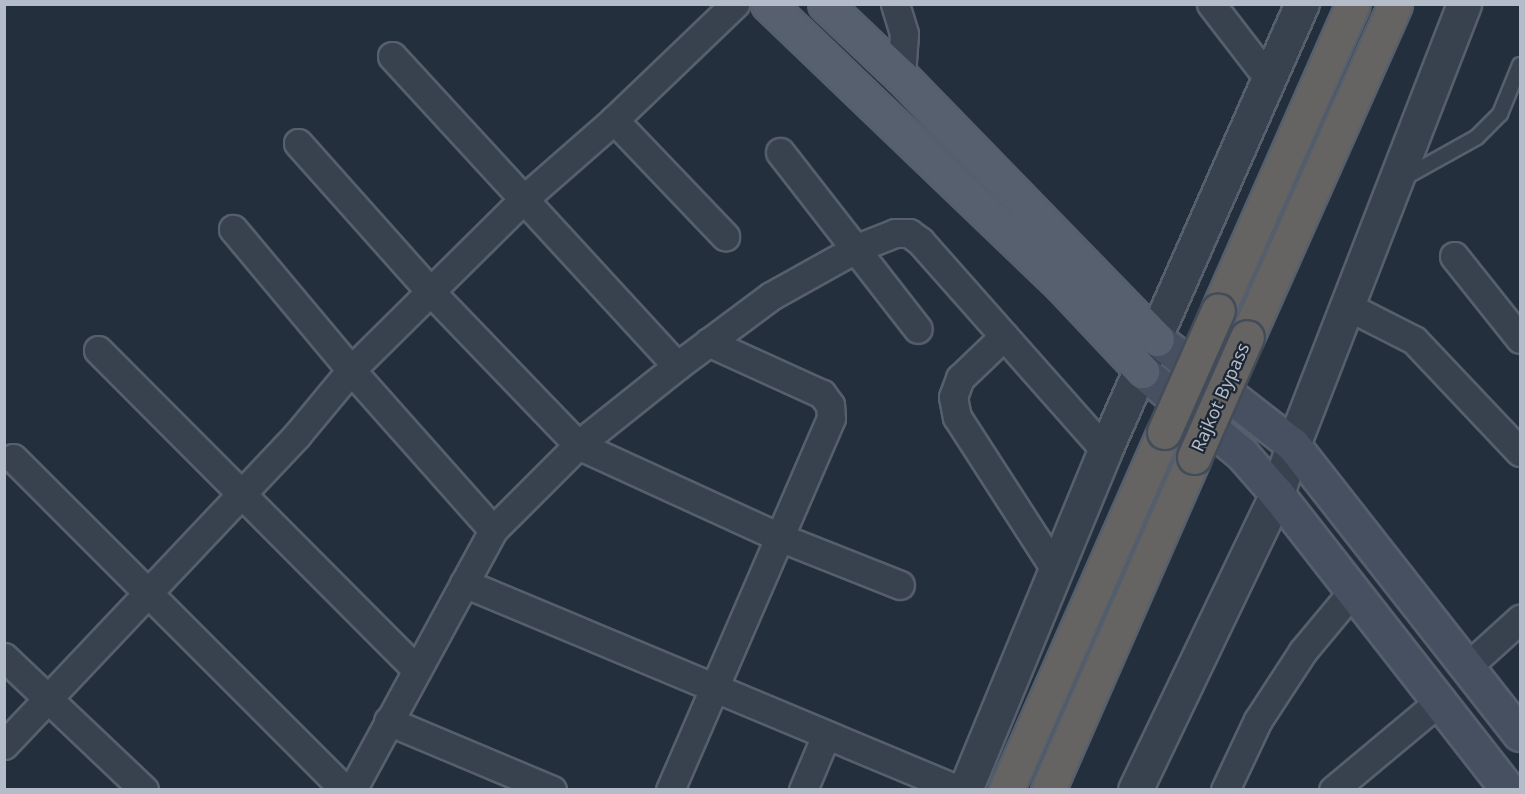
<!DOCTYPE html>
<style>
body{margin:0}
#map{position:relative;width:1525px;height:794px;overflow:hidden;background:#242f3e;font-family:"Noto Sans",sans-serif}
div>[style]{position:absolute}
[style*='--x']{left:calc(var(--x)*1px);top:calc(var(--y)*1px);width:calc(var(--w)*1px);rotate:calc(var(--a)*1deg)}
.roads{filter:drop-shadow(2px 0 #565f6c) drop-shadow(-2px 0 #565f6c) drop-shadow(0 2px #565f6c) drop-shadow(0 -2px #565f6c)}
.service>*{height:14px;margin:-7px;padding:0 7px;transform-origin:7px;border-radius:7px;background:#38414e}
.minor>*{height:27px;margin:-13.5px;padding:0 13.5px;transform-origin:13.5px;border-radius:13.5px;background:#38414e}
.tertiary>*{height:33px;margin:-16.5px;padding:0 16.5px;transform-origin:16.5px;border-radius:16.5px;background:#38414e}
.secondary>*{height:33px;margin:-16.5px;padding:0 16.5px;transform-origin:16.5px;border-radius:16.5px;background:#465061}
.primary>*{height:33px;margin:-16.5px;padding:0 16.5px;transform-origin:16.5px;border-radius:16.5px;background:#56606e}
.trunk>*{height:33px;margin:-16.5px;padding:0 16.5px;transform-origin:16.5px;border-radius:16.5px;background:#656462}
.bridges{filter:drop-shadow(2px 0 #434c59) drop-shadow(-2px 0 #434c59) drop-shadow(0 2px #434c59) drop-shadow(0 -2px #434c59)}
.trunk-bridge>*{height:33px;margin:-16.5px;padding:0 16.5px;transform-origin:16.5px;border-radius:16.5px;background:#656462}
span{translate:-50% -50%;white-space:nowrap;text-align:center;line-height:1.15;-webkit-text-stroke:4.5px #1d2633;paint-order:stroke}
.street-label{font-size:18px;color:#b4bcc9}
.frame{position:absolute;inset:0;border:6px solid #b4bcc9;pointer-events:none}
</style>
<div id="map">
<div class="roads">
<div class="service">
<i style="--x:1402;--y:179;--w:86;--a:-29.2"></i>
<i style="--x:1477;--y:137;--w:33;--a:-45"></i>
<i style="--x:1500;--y:114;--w:53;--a:-67.8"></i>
</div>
<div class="minor">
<i style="--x:895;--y:4;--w:31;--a:73"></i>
<i style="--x:904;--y:34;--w:42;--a:94.1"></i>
<i style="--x:1211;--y:4;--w:93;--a:52.4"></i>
<i style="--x:392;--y:56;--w:421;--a:47.4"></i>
<i style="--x:614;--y:120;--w:161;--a:46.3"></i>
<i style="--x:298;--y:143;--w:197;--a:48.3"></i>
<i style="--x:429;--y:290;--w:215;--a:46.1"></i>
<i style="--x:578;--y:445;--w:221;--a:24.6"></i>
<i style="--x:779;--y:537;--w:130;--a:21.6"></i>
<i style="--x:780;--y:152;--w:224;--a:52.1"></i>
<i style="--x:1454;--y:256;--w:106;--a:51.5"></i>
<i style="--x:1347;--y:306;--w:75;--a:26.9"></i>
<i style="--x:1414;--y:340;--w:154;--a:46.6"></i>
<i style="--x:1004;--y:336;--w:61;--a:136.3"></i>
<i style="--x:960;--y:378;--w:20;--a:110"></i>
<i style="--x:953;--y:397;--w:20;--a:79"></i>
<i style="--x:957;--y:417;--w:181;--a:57.2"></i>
<i style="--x:98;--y:350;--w:450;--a:45.1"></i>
<i style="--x:13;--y:458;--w:470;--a:45"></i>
<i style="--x:493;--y:530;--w:214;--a:-131.6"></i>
<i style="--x:351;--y:370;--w:245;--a:-44.7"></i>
<i style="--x:525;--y:198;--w:118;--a:-41.2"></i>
<i style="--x:614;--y:120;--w:168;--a:-43.8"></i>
<i style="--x:464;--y:583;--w:537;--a:22.69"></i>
<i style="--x:4;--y:657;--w:193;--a:43.5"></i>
<i style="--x:1467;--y:667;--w:72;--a:-42.2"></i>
<i style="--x:388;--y:721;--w:178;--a:22.8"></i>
<i style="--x:4;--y:745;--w:427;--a:-46.6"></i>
<i style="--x:297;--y:435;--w:85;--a:-50.3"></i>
<i style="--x:351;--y:370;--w:184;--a:-129.9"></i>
<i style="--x:352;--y:790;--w:296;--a:-61.5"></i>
<i style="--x:493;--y:530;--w:120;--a:-45"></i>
<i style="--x:578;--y:445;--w:127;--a:-38.6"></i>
<i style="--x:677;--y:366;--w:117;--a:-36.7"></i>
<i style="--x:771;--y:296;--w:98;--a:-29.2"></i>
<i style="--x:857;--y:248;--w:41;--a:-21.5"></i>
<i style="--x:895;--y:233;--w:14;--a:0"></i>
<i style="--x:909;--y:233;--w:14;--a:36"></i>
<i style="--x:920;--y:241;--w:279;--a:48.5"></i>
<i style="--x:670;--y:790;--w:405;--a:-66.6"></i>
<i style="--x:831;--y:418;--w:13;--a:-94"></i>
<i style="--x:830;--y:405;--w:14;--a:-126"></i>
<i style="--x:822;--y:394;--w:125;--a:-155.5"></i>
<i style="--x:803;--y:790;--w:60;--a:-67.3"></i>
<i style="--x:1225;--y:790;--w:77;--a:-64.8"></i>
<i style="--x:1258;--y:720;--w:82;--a:-56.9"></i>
<i style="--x:1303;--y:651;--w:78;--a:-50.2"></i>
<i style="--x:1333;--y:790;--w:141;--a:-39.8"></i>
</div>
<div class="tertiary">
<i style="--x:965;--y:790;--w:368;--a:-67.6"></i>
<i style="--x:1105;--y:450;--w:488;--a:-66.2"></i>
<i style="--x:1135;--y:790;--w:328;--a:-64.4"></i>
<i style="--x:1277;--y:494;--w:52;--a:-71.9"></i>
<i style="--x:1293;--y:445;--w:473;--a:-68.8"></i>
</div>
<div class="secondary">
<i style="--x:1157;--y:339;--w:172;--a:37.9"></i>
<i style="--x:1293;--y:445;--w:367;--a:51.9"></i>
<i style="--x:1142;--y:371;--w:130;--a:39.7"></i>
<i style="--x:1242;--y:454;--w:53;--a:48.8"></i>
<i style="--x:1277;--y:494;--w:375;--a:52"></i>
</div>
<div class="primary">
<i style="--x:768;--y:4;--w:405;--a:43.8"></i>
<i style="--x:1060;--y:284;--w:120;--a:46.7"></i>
<i style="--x:825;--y:4;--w:105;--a:43.5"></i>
<i style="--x:901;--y:76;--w:367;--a:45.8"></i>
</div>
<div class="trunk">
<i style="--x:1218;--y:310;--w:334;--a:-66.2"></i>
<i style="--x:1247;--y:337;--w:364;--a:-66"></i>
<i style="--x:1006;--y:790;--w:391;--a:-66.2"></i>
<i style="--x:1048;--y:790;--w:364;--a:-66.3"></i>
</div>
</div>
<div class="bridges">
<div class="trunk-bridge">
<i style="--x:1164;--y:432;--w:133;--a:-66.1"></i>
<i style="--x:1194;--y:457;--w:131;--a:-66.2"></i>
</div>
</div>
<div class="street-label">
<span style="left:1220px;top:397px;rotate:-66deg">Rajkot Bypass</span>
</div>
<div class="frame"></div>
</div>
